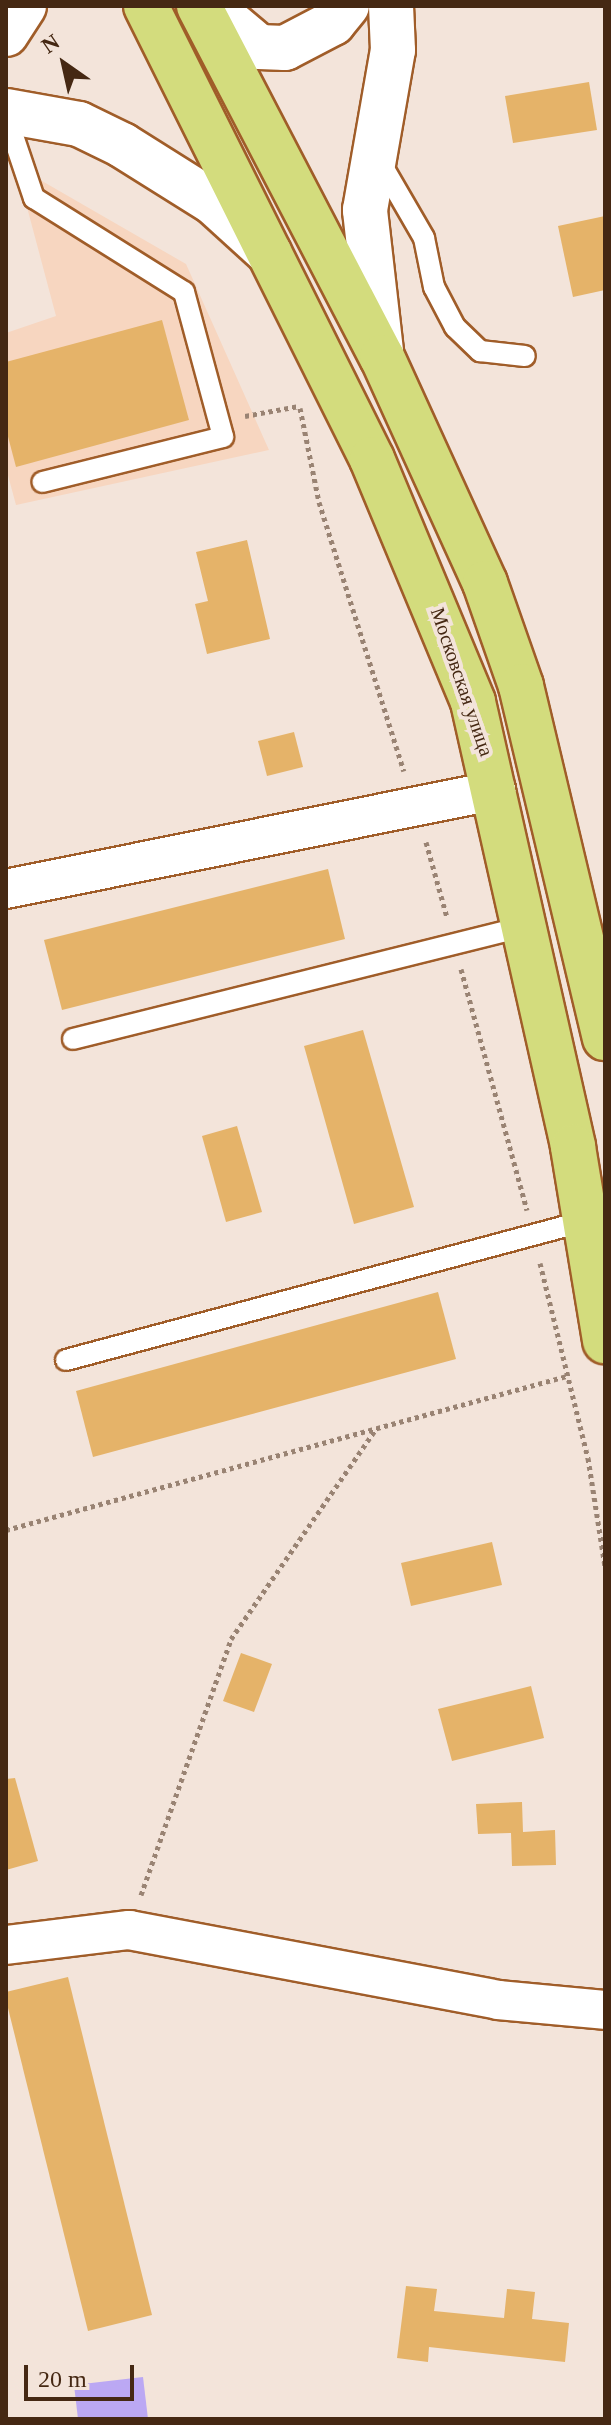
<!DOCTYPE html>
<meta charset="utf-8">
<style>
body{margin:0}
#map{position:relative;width:611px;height:2425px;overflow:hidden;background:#f3e4da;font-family:Georgia,serif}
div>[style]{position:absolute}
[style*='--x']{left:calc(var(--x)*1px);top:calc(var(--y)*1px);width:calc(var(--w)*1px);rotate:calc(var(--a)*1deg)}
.built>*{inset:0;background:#f7d6c0}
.green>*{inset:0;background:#bba8f3}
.building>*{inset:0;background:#e5b369}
.path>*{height:5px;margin-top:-2.5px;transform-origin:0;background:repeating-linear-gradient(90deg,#998373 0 4px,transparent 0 8px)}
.roads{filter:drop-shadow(2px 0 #a05d29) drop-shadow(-2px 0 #a05d29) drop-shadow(0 2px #a05d29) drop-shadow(0 -2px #a05d29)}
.service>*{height:20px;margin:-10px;padding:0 10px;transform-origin:10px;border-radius:10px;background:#fff}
.minor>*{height:38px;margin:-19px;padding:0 19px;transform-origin:19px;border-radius:19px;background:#fff}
.tertiary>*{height:44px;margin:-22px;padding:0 22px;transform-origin:22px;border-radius:22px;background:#fff}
.primary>*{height:44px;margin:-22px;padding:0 22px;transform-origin:22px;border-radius:22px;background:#d3dc7d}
span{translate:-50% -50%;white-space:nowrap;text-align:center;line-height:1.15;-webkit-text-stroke:8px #f3e4da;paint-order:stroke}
.street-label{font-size:20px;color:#452813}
.frame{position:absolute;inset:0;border:8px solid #452813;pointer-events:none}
.north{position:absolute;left:24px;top:24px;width:80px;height:80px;-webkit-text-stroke:6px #f3e4da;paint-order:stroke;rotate:326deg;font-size:22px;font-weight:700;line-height:32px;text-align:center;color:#452813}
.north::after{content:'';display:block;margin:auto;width:28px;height:36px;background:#452813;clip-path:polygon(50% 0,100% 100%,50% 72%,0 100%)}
.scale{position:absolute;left:24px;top:2365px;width:110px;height:36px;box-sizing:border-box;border:4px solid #452813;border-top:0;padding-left:10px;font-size:24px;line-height:28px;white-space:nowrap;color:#452813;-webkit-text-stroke:6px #f3e4da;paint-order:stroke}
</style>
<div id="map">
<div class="built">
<i style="clip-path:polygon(16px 166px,186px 264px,269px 450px,16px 505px,6px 468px,6px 333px,56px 316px)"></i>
</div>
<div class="green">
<i style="clip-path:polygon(143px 2377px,148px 2419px,78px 2419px,74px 2385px)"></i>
</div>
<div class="building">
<i style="clip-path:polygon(589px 82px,597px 130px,513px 143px,505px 96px)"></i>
<i style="clip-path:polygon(605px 216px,605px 290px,573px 297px,558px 226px)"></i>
<i style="clip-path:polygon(162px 320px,189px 420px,16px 467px,6px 429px,6px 362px)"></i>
<i style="clip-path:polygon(247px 540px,270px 639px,207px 654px,195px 604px,208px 601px,196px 552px)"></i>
<i style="clip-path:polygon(294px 732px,303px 767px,267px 776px,258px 741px)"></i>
<i style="clip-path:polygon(328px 869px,345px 939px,62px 1010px,44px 940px)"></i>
<i style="clip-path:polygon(363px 1030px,414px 1207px,354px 1224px,304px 1046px)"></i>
<i style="clip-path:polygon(237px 1126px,262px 1212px,226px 1222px,202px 1136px)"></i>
<i style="clip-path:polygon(438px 1292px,456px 1359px,93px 1457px,76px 1391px)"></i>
<i style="clip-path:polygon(492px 1542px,502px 1585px,411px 1606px,401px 1563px)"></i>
<i style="clip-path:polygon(241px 1653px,272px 1664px,254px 1712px,223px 1701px)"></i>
<i style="clip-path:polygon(531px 1686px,544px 1738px,452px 1761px,438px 1709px)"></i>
<i style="clip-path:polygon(15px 1778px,38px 1861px,6px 1870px,6px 1779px)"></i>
<i style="clip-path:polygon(522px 1802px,523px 1832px,555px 1830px,556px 1865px,512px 1866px,511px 1833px,478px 1834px,476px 1804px)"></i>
<i style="clip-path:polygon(68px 1977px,152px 2315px,88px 2331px,6px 2000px,6px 1992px)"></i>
<i style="clip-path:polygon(406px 2286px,437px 2289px,434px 2311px,504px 2318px,507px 2289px,535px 2292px,532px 2319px,569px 2323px,565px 2362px,429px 2347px,428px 2362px,397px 2358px)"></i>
</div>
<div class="path">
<i style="--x:300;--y:408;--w:96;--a:78.6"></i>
<i style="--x:319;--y:502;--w:282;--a:72.5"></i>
<i style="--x:245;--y:416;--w:55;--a:-10.5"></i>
<i style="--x:426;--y:842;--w:78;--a:74.4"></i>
<i style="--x:461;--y:969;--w:250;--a:74.7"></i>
<i style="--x:540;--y:1263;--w:201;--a:76.2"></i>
<i style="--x:588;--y:1458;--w:109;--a:81.1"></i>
<i style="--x:6;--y:1530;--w:582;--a:-15.35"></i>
<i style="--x:141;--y:1895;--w:271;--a:-70.6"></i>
<i style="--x:231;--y:1639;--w:255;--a:-55.4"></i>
</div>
<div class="roads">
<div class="service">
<i style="--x:6;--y:115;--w:88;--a:71.4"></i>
<i style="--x:34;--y:198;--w:177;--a:32.1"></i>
<i style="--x:184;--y:292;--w:150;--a:74.9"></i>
<i style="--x:223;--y:437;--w:186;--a:166"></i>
<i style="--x:380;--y:162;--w:88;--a:59.9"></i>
<i style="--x:424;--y:238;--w:50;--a:78.5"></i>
<i style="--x:434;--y:287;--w:45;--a:62.3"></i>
<i style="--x:455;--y:327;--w:35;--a:44"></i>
<i style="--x:480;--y:351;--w:45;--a:6.3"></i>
<i style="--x:73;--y:1039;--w:466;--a:-14"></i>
<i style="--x:66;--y:1360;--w:537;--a:-14.99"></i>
</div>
<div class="minor">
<i style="--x:6;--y:889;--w:500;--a:-11.4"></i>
<i style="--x:6;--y:1945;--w:124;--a:-7"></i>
<i style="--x:129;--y:1930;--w:376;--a:10.7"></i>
<i style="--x:498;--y:2000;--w:107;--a:5.3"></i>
</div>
<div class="tertiary">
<i style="--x:210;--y:6;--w:64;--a:39.9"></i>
<i style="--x:259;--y:47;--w:26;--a:2"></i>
<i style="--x:285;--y:48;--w:54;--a:-27.5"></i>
<i style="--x:333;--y:23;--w:22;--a:-51"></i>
<i style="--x:6;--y:34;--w:33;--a:-57"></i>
<i style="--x:6;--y:111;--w:74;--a:10.1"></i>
<i style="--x:79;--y:124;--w:48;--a:26"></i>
<i style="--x:122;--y:145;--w:107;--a:32.1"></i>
<i style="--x:213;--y:202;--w:76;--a:42.3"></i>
<i style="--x:381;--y:351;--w:142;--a:-96.5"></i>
<i style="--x:365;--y:210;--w:162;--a:-80.1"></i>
<i style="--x:393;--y:50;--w:44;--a:-92.6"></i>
</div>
<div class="primary">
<i style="--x:146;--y:6;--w:506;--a:63.49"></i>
<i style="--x:372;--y:459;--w:263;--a:67.4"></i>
<i style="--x:473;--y:702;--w:456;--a:77.3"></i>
<i style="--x:573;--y:1147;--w:197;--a:80.6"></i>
<i style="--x:199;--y:6;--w:396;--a:62.5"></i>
<i style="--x:382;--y:357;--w:248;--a:65.5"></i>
<i style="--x:485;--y:583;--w:109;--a:70.7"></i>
<i style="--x:521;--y:686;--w:362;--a:76.6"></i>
</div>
</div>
<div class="street-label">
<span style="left:462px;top:682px;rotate:71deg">Московская улица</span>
</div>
<div class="frame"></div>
<div class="north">N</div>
<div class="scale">20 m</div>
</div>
